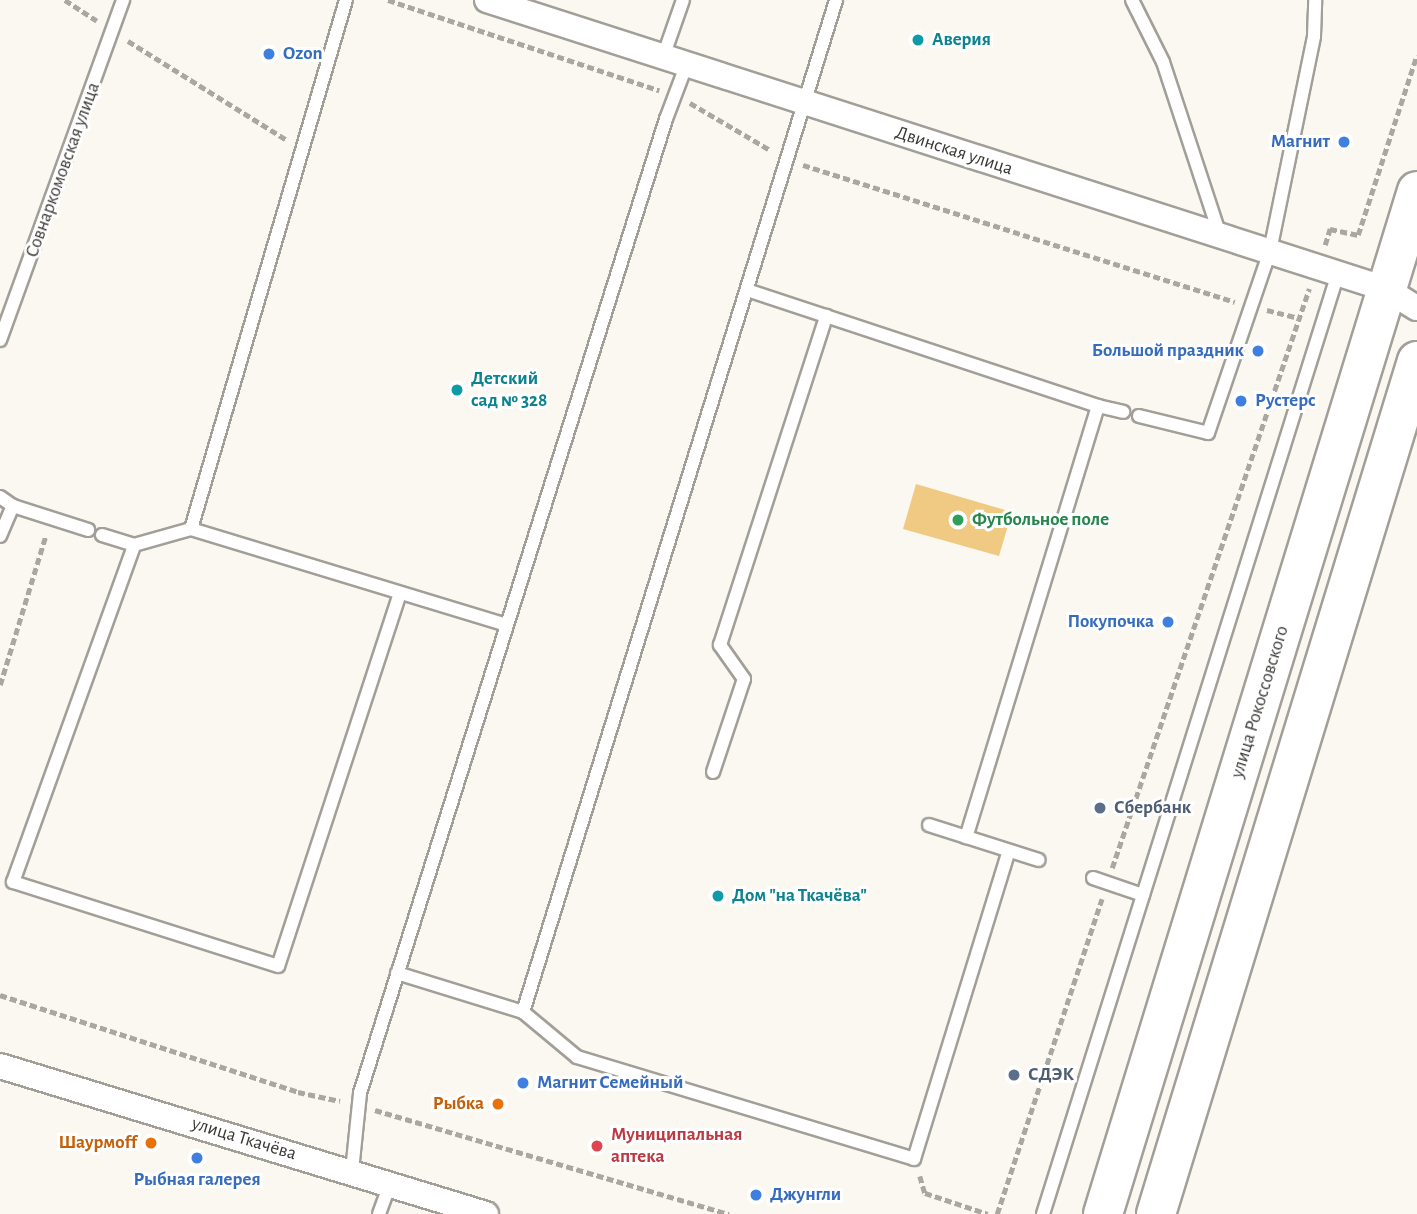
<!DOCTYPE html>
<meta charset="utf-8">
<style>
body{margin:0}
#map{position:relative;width:1417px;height:1214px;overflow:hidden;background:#fbf8f2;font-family:"Alegreya Sans",sans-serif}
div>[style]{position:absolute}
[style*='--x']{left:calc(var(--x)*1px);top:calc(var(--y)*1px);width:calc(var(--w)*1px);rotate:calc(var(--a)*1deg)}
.green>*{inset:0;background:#f0ca82}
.path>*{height:4.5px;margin-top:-2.25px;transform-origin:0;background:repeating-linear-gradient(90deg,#a9a7a2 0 7px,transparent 0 10.5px)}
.roads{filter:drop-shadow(2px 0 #a29f99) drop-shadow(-2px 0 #a29f99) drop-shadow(0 2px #a29f99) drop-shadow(0 -2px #a29f99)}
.lane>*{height:12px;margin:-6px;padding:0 6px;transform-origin:6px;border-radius:6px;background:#fff}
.street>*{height:24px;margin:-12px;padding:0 12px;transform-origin:12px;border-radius:12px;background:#fff}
.highway>*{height:38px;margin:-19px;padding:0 19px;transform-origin:19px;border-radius:19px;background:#fff}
.dots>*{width:19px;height:19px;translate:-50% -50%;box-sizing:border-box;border:4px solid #fff;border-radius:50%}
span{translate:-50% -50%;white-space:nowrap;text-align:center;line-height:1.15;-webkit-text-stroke:6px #fff;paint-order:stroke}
.culture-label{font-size:19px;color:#0d838f;font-weight:700}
.left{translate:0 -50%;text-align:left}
.shop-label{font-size:19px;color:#366cbe;font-weight:700}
.right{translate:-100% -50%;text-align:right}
.street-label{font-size:19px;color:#383734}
.leisure-label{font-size:19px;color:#27864d;font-weight:700}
.service-label{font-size:19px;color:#4e5e75;font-weight:700}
.food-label{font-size:19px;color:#c56008;font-weight:700}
.health-label{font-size:19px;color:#be3a42;font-weight:700}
</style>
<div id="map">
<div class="green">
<i style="clip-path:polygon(916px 484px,1012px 512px,999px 556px,903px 529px)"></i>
</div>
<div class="path">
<i style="--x:65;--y:0;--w:38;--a:33"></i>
<i style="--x:388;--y:0;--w:286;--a:18.4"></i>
<i style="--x:128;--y:41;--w:187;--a:31.9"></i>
<i style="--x:690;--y:103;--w:93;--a:30.4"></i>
<i style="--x:803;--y:165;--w:453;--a:17.6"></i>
<i style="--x:1325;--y:245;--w:17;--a:-73"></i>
<i style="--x:1330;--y:229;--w:29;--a:12"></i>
<i style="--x:1358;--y:235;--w:189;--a:-71.9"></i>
<i style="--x:1267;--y:310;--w:33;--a:14"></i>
<i style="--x:0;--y:685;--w:157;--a:-73"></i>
<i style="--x:1112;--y:868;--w:612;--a:-71.21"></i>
<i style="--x:0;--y:995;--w:313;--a:18"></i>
<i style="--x:298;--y:1092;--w:43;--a:12.1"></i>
<i style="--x:375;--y:1110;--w:369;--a:16.4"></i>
<i style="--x:920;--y:1176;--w:18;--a:74"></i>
<i style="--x:925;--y:1193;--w:66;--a:18.4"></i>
<i style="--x:997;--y:1214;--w:332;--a:-71.6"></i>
</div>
<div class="roads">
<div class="lane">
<i style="--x:1132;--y:0;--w:69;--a:63.4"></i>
<i style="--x:1163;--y:62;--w:182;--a:71.8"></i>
<i style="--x:663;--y:57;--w:60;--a:-70.7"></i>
<i style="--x:747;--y:290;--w:370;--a:18.3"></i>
<i style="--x:1098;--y:406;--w:451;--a:107"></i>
<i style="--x:0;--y:340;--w:362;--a:-70.1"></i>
<i style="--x:1098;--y:406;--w:26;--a:13"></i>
<i style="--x:1139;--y:416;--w:71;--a:13.8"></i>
<i style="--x:1208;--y:433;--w:192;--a:-71.2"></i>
<i style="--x:1270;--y:251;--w:219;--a:-78.4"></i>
<i style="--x:1314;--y:36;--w:36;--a:-88"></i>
<i style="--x:0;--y:497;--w:16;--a:35"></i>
<i style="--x:13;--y:506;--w:79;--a:17.7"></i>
<i style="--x:191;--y:529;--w:551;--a:-73.67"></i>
<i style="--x:102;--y:535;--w:34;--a:17"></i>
<i style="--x:0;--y:536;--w:33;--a:-67"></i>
<i style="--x:400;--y:593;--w:392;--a:108.1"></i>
<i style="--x:278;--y:966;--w:278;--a:-162.4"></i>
<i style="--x:13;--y:882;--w:358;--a:-70.2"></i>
<i style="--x:134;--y:545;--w:59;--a:-15.7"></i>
<i style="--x:191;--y:529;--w:330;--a:16.9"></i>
<i style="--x:713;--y:772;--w:98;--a:-71.6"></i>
<i style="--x:744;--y:679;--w:42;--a:-125.2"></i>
<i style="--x:720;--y:645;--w:346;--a:-72.1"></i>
<i style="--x:929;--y:825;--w:115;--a:17.7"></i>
<i style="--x:1093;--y:878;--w:53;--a:18.8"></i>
<i style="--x:397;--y:973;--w:132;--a:17.2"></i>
<i style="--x:523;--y:1012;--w:1059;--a:-72.81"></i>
<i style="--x:523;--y:1012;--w:70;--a:39.8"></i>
<i style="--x:577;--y:1057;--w:352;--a:16.8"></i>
<i style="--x:914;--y:1159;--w:322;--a:-72.9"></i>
<i style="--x:352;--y:1171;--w:78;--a:-84.1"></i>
<i style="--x:360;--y:1093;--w:1021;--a:-72.56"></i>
<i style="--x:666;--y:119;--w:57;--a:-69.3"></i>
<i style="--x:379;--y:1214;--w:33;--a:-70"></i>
<i style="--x:1043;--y:1214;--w:986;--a:-72.59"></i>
</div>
<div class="street">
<i style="--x:487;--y:0;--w:944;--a:17.82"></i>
<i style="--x:1386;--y:289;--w:36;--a:32"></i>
<i style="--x:0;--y:1066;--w:508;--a:16.94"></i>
</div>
<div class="highway">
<i style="--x:1103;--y:1214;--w:1070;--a:-72.94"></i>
<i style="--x:1156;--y:1214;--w:892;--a:-72.99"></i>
</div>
</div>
<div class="dots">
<i style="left:918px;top:40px;background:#0f9aa8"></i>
<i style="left:269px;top:54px;background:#3f7fe0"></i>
<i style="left:1344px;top:142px;background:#3f7fe0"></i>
<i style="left:1258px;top:351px;background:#3f7fe0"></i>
<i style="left:457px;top:390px;background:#0f9aa8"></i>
<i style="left:1241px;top:401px;background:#3f7fe0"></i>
<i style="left:958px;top:520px;background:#2e9e5b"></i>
<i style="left:1168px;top:622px;background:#3f7fe0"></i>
<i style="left:1100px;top:808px;background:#5c6f8a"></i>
<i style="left:718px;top:896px;background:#0f9aa8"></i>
<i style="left:1014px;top:1075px;background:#5c6f8a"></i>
<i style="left:523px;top:1083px;background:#3f7fe0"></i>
<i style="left:498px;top:1104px;background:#e8710a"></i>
<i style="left:151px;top:1143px;background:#e8710a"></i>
<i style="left:597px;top:1146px;background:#e0444e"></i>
<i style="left:197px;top:1158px;background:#3f7fe0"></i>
<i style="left:756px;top:1195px;background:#3f7fe0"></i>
</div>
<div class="culture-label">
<span class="left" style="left:932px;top:40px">Аверия</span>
<span class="left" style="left:471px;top:390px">Детский<br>сад № 328</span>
<span class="left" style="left:732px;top:896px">Дом "на Ткачёва"</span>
</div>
<div class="shop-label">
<span class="left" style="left:283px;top:54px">Ozon</span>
<span class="right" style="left:1330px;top:142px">Магнит</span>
<span class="right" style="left:1244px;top:351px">Большой праздник</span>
<span class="left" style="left:1255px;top:401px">Рустерс</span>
<span class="right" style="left:1154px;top:622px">Покупочка</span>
<span class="left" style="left:537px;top:1083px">Магнит Семейный</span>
<span style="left:197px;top:1180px">Рыбная галерея</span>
<span class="left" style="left:770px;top:1195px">Джунгли</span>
</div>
<div class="street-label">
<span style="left:954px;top:151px;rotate:18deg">Двинская улица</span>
<span style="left:63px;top:170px;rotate:-70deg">Совнаркомовская улица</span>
<span style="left:1260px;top:702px;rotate:-73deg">улица Рокоссовского</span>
<span style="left:244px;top:1139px;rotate:17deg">улица Ткачёва</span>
</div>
<div class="leisure-label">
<span class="left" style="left:972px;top:520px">Футбольное поле</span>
</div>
<div class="service-label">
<span class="left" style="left:1114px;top:808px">Сбербанк</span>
<span class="left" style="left:1028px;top:1075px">СДЭК</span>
</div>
<div class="food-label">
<span class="right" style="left:484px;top:1104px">Рыбка</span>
<span class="right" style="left:137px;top:1143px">Шаурмоff</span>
</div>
<div class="health-label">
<span class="left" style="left:611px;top:1146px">Муниципальная<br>аптека</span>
</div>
</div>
